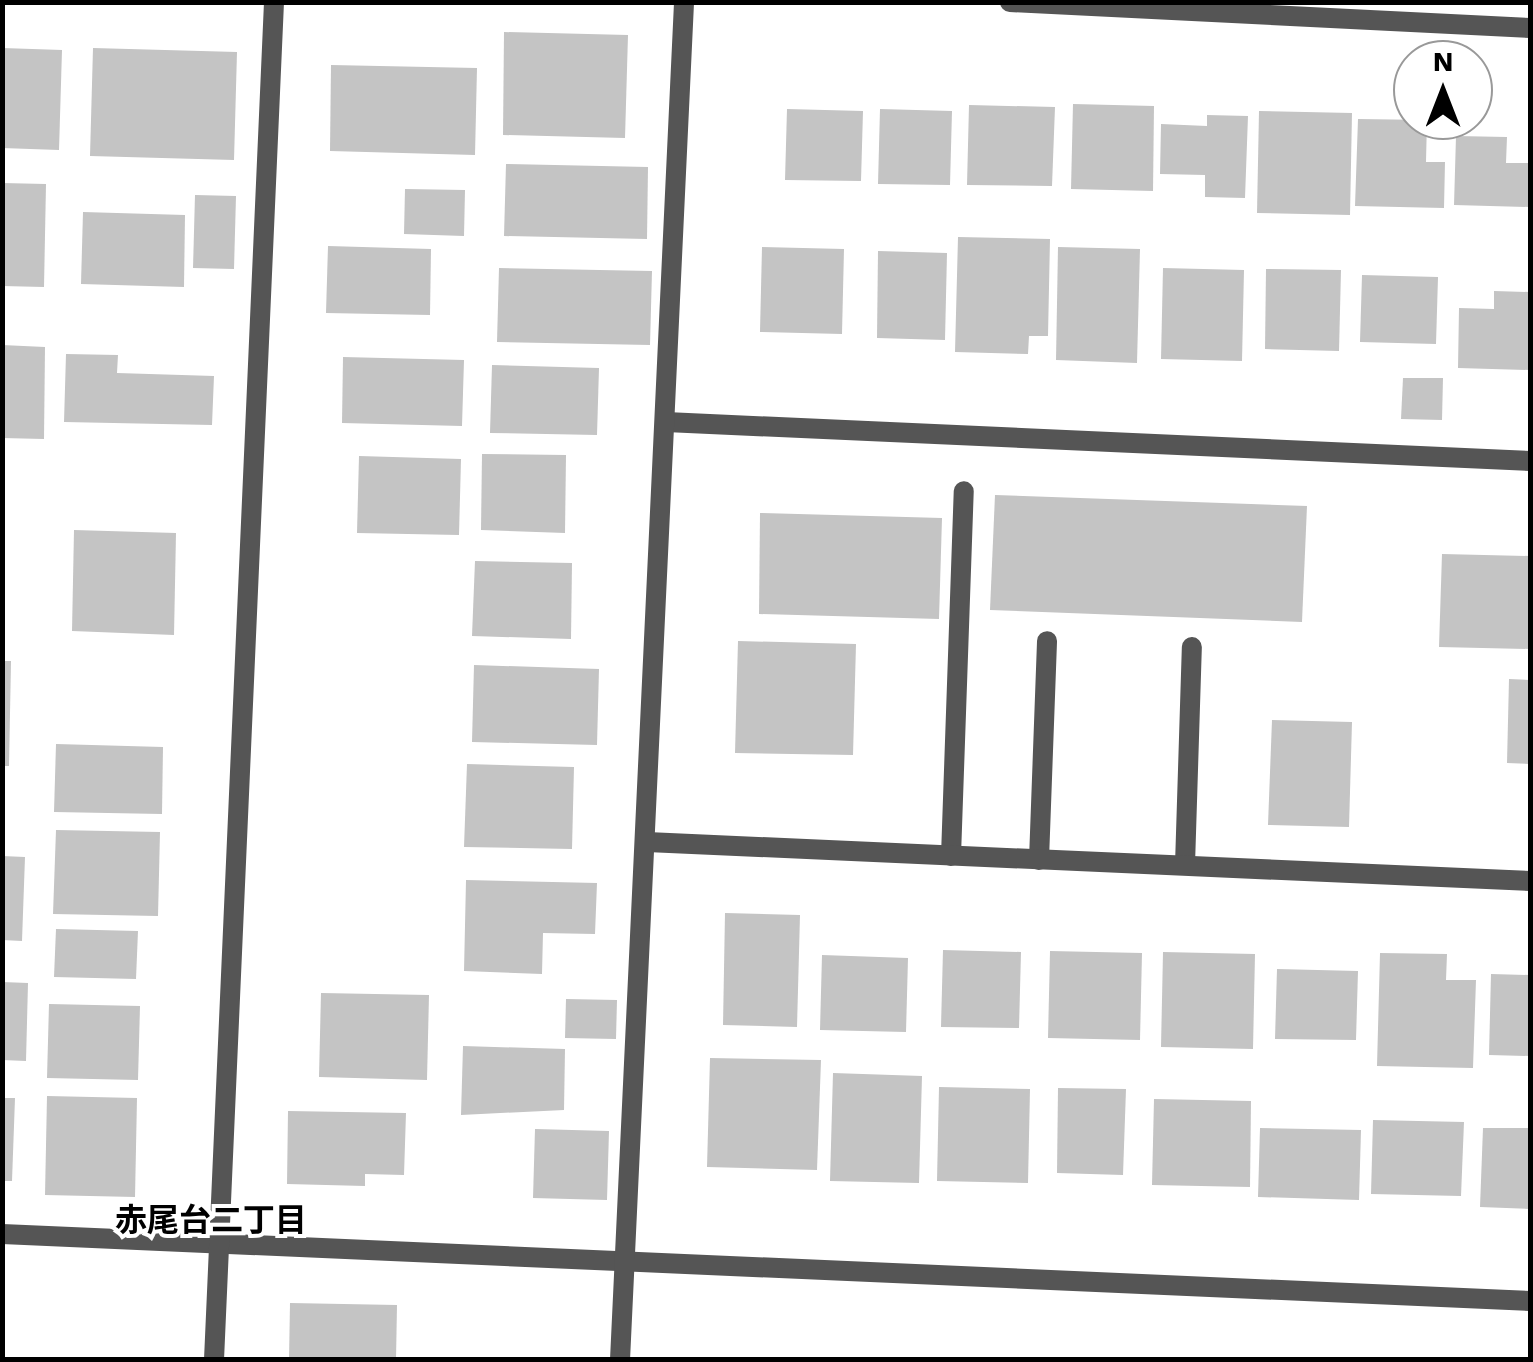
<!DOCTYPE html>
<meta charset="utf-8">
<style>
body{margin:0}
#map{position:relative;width:1533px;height:1362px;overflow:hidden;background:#fff;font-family:"Work Sans","Noto Sans JP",sans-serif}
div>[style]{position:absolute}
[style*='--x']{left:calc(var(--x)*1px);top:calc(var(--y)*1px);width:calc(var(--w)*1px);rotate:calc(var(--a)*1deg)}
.building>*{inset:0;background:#c4c4c4}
.lane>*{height:20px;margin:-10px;padding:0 10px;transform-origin:10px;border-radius:10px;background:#555}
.street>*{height:20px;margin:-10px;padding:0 10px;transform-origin:10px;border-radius:10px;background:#555}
span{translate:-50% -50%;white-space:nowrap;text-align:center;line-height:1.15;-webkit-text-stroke:8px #fff;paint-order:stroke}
.neighbourhood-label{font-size:32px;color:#000;font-weight:700}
.frame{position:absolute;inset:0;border:5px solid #000;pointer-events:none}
.north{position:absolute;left:1393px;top:40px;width:100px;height:100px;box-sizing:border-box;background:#fff;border:2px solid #999;border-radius:50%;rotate:0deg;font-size:28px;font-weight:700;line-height:40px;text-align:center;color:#000}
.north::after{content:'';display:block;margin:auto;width:35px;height:45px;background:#000;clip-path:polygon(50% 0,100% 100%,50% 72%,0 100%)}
</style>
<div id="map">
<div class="building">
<i style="clip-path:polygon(504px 32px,628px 35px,625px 138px,503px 135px)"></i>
<i style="clip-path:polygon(2px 48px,62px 50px,59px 150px,2px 148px)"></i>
<i style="clip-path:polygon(93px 48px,237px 52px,234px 160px,90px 156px)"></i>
<i style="clip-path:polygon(331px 65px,477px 68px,475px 155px,330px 151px)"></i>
<i style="clip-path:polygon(1073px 104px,1154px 106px,1153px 191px,1071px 189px)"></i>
<i style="clip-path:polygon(969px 105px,1055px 107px,1052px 186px,967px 185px)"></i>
<i style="clip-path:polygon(787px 109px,863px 111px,861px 181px,785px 180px)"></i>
<i style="clip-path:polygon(880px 109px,952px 111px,950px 185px,878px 184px)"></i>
<i style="clip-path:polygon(1259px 111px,1352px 113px,1350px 215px,1257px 213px)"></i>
<i style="clip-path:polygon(1207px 115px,1248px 116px,1245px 198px,1205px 197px,1205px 175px,1160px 174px,1161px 124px,1207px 126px)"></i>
<i style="clip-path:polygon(1358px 119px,1427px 120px,1426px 162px,1445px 162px,1444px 208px,1355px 206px)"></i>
<i style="clip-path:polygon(1456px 136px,1507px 137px,1506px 163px,1530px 163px,1530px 207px,1454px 205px)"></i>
<i style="clip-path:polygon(506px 164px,648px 167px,647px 239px,504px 236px)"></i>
<i style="clip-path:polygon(2px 183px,46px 184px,44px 287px,2px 286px)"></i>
<i style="clip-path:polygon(405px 189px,465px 190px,464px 236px,404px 234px)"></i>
<i style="clip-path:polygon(195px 195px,236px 196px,234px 269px,193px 268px)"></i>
<i style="clip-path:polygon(83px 212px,185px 215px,184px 287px,81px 284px)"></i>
<i style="clip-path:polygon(958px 237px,1050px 239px,1048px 336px,1029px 336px,1028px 354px,955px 352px)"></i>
<i style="clip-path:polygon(328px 246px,431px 249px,430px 315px,326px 313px)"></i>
<i style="clip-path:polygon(762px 247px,844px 249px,842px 334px,760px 332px)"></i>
<i style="clip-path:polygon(1058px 247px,1140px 249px,1137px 363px,1056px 360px)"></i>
<i style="clip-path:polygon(878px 251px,947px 253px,945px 340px,877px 338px)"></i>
<i style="clip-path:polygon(499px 268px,652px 271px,650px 345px,497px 342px)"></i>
<i style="clip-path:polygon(1163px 268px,1244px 270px,1242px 361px,1161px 359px)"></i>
<i style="clip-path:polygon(1266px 269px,1341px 270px,1339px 351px,1265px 349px)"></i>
<i style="clip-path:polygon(1362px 275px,1438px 277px,1436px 344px,1360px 342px)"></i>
<i style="clip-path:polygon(1494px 291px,1530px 292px,1530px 370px,1458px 368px,1459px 308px,1494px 309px)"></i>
<i style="clip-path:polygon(2px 345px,45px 347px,44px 439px,2px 438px)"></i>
<i style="clip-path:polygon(66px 354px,118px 355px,117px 373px,214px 376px,212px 425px,64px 422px)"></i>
<i style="clip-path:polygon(343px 357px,464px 360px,462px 426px,342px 423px)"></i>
<i style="clip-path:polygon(492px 365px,599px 368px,597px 435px,490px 433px)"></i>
<i style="clip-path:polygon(1403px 378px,1443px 378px,1442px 420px,1401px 419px)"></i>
<i style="clip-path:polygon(482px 454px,566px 455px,565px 533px,481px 530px)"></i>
<i style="clip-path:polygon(359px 456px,461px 459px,459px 535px,357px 533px)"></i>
<i style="clip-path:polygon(995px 495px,1307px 506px,1302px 622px,990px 610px)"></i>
<i style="clip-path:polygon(760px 513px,942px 518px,939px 619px,759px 614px)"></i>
<i style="clip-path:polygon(74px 530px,176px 533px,174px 635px,72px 631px)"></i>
<i style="clip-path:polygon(1442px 554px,1530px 556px,1530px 649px,1439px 647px)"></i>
<i style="clip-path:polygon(475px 561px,572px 563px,571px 639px,472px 636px)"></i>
<i style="clip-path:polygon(738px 641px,856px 644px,853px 755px,735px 753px)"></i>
<i style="clip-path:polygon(2px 661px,11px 661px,9px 766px,2px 766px)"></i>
<i style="clip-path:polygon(474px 665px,599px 669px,597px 745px,472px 742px)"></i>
<i style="clip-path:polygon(1509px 679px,1530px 680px,1530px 764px,1507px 763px)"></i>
<i style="clip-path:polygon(1272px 720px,1352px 722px,1349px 827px,1268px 825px)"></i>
<i style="clip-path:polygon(56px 744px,163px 747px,162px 814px,54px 812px)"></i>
<i style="clip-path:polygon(467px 764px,574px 767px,572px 849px,464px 847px)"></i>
<i style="clip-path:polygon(56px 830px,160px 832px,158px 916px,53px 914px)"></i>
<i style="clip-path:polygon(2px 856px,25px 857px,22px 941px,2px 940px)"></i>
<i style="clip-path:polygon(466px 880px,597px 883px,595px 934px,543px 933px,542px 974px,464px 971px)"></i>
<i style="clip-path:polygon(725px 913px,800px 915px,797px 1027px,723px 1025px)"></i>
<i style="clip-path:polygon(56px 929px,138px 931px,136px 979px,54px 977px)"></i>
<i style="clip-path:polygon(943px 950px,1021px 952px,1019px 1028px,941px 1027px)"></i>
<i style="clip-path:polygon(1050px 951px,1142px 953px,1140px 1040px,1048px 1038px)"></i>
<i style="clip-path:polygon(1163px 952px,1255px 954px,1253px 1049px,1161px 1047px)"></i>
<i style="clip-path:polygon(1380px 953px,1447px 954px,1446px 980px,1476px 980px,1473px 1068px,1377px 1066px)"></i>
<i style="clip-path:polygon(822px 955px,908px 958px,906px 1032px,820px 1030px)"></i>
<i style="clip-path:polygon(1277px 969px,1358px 971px,1356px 1040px,1275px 1039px)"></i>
<i style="clip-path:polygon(1491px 974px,1530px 975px,1530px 1056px,1489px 1055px)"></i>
<i style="clip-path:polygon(2px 982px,28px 983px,26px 1061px,2px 1060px)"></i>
<i style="clip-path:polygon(321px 993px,429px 995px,427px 1080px,319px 1077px)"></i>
<i style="clip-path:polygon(566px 999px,617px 1000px,616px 1039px,565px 1038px)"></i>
<i style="clip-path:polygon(49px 1004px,140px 1006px,138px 1080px,47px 1078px)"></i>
<i style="clip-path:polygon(463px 1046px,565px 1049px,564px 1110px,461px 1115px)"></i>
<i style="clip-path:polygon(710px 1058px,821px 1060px,817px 1170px,707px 1167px)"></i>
<i style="clip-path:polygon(833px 1073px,922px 1076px,919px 1183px,830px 1181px)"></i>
<i style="clip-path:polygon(939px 1087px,1030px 1089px,1028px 1183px,937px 1181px)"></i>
<i style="clip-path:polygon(1058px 1088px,1126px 1089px,1123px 1175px,1057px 1173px)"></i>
<i style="clip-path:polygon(47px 1096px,137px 1098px,135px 1197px,45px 1195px)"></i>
<i style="clip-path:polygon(2px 1098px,15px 1098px,12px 1181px,2px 1181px)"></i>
<i style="clip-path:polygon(1154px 1099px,1251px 1101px,1250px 1187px,1152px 1185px)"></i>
<i style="clip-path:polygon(288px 1111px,406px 1113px,404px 1175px,365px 1174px,365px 1186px,287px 1184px)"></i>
<i style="clip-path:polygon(1373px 1120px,1464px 1122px,1461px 1196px,1371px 1194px)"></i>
<i style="clip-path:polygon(1260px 1128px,1361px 1130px,1359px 1200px,1258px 1197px)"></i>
<i style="clip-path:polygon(1483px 1128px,1530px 1128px,1530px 1209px,1480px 1207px)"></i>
<i style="clip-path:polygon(535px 1129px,609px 1131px,607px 1200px,533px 1198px)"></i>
<i style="clip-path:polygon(290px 1303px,397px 1305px,396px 1360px,289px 1360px)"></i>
</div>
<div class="lane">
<i style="--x:951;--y:856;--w:365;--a:-88"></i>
<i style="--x:1039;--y:860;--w:219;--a:-87.9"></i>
<i style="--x:1185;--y:865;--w:218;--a:-88.2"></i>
</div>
<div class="street">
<i style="--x:1010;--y:2;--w:521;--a:2.86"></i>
<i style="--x:666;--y:422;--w:865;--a:2.58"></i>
<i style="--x:647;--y:842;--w:884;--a:2.53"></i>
<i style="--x:2;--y:1234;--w:1529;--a:2.51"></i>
<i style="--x:214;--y:1360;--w:1359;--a:-87.47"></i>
<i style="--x:620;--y:1360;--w:1360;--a:-87.3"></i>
</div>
<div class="neighbourhood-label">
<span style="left:211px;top:1220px">赤尾台二丁目</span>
</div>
<div class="frame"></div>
<div class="north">N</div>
</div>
